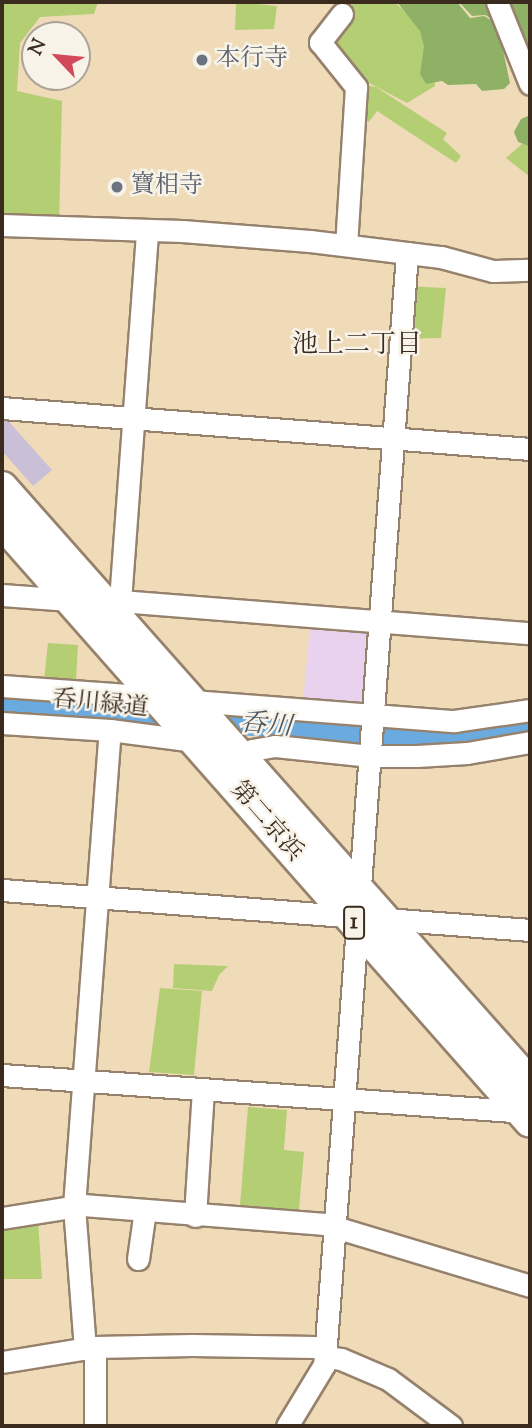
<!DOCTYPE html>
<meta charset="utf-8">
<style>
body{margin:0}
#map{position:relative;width:532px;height:1428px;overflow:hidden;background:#f0dbb9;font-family:"Sorts Mill Goudy","Noto Serif JP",serif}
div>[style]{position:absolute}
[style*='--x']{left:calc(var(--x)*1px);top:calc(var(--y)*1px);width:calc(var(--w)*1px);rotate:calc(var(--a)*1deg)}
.built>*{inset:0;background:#e8d2ee}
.industrial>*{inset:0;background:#c9bfd7}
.green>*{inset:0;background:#b4ce74}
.forest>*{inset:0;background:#8fb166}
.water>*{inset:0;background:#6baade}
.roads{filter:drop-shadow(2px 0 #96826c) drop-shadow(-2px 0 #96826c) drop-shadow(0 2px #96826c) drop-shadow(0 -2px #96826c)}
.minor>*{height:21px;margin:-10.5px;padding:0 10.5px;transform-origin:10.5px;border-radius:10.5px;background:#fff}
.highway>*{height:30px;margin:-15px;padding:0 15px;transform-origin:15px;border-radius:15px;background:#fff}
.dots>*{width:19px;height:19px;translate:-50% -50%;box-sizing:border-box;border:4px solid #f7f3e8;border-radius:50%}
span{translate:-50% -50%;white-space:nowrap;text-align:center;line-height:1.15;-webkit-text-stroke:5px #f7f3e8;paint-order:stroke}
.shield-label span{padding:2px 5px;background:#f7f3e8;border:2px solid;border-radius:5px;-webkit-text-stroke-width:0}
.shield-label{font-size:23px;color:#3b2a1e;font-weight:700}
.worship-label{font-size:24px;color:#5b616d}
.left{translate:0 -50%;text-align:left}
.street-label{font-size:24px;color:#3b2a1e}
.neighbourhood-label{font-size:26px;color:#3b2a1e}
.water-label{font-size:26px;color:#4c5761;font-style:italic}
.frame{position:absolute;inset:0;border:4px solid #3b2a1e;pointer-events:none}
.north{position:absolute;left:21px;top:21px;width:70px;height:70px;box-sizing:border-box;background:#f7f3e8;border:2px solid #aca397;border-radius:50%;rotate:296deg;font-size:19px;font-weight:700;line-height:28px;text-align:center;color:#3b2a1e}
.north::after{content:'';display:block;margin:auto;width:24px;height:32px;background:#d1495b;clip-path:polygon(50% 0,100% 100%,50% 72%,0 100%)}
</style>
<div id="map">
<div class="built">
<i style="clip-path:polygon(310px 625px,373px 631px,366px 708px,303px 704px)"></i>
</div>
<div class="industrial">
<i style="clip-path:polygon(2px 414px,52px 470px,33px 486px,2px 451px)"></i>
</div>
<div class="green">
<i style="clip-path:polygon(2px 2px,98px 2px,94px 14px,40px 17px,20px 43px,17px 91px,62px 101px,59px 226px,2px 221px)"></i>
<i style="clip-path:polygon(236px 2px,277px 6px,274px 29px,235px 30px)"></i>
<i style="clip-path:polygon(353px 2px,394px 2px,419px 24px,429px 41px,435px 86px,407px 103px,367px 82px,336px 45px)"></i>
<i style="clip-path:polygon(363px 85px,376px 87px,447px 133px,443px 139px,461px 156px,456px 163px,377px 111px,369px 122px,360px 117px)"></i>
<i style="clip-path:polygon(530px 137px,530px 177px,506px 158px)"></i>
<i style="clip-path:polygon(405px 286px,446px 288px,441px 338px,401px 339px)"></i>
<i style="clip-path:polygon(48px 643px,78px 645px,76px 681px,44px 680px)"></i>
<i style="clip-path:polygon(174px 964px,228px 966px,219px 975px,212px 991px,173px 988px)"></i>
<i style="clip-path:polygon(160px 988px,202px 991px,194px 1075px,149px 1072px)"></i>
<i style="clip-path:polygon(248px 1107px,287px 1110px,284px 1150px,304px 1152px,299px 1210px,240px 1205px)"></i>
<i style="clip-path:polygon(38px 1220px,42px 1279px,2px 1279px,2px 1224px)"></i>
</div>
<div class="forest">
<i style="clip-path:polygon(397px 2px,457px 2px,470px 18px,484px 16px,491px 20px,501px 41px,510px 83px,504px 89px,482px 91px,476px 84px,448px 85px,442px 81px,426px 84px,420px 74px,424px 46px,420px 31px)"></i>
<i style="clip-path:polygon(459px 2px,530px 2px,530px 45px,522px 47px,501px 36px,492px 19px,485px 15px,472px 16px)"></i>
<i style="clip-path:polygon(530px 115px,530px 146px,529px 146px,518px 142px,514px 132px,521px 119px)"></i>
</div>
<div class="water">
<i style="clip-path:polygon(2px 697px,107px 705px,121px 703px,530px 714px,530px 738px,398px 747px,120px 726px,106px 720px,2px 712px)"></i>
</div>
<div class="roads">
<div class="minor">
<i style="--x:497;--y:2;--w:88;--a:68.1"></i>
<i style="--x:342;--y:14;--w:36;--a:128"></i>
<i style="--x:320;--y:42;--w:58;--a:51.3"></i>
<i style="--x:356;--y:87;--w:158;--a:93.6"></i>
<i style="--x:2;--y:225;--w:180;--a:1.9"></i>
<i style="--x:182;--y:231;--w:128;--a:4.5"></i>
<i style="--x:310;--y:241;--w:132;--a:7"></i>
<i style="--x:441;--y:257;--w:54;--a:15.1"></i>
<i style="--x:493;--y:271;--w:37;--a:-2"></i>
<i style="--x:2;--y:408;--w:530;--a:4.44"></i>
<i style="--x:2;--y:595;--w:68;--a:4.2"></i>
<i style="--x:120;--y:601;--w:411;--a:4.5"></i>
<i style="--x:111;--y:609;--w:12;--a:-42"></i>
<i style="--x:120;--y:601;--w:371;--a:-85.8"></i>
<i style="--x:2;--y:686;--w:154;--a:4.1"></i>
<i style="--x:192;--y:701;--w:263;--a:4.4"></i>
<i style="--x:454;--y:721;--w:77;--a:-8.2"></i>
<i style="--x:2;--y:723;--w:108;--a:3.7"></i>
<i style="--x:110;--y:730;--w:84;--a:7.5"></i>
<i style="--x:241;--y:757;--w:13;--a:-32"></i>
<i style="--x:252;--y:750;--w:23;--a:-10"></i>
<i style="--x:275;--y:746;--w:96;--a:6"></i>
<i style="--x:370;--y:756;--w:47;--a:0"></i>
<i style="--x:417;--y:756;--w:50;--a:-3.4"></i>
<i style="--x:467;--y:753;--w:64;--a:-9.9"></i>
<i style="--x:2;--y:890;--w:530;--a:4.33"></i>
<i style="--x:2;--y:1075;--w:526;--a:4.03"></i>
<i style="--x:195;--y:1216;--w:126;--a:-86.4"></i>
<i style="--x:2;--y:1218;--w:82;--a:-9.1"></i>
<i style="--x:83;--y:1205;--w:243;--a:4.5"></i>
<i style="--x:325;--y:1224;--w:214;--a:16.8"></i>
<i style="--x:138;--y:1259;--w:49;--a:-81.9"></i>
<i style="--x:85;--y:1349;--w:143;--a:-94.4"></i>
<i style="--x:74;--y:1206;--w:477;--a:-85.7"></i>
<i style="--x:325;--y:1357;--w:16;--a:7"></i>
<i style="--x:341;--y:1359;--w:51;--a:23.1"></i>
<i style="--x:388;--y:1379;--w:79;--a:36.7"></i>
<i style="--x:2;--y:1362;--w:94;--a:-9.2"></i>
<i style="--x:95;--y:1347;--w:97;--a:-1.2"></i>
<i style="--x:192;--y:1345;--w:123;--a:0.9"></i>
<i style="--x:315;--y:1347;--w:10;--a:17"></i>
<i style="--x:95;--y:1426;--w:79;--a:-90"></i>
<i style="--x:287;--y:1426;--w:71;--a:-58.8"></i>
<i style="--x:324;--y:1365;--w:8;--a:-83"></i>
<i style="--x:325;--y:1357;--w:1107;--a:-85.75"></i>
</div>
<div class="highway">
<i style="--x:2;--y:487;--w:796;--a:48.46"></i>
<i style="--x:2;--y:523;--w:798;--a:48.6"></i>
</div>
</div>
<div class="dots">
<i style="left:202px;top:60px;background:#6b7280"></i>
<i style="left:117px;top:187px;background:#6b7280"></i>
</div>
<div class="shield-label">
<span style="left:354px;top:923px">1</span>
</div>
<div class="worship-label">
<span class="left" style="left:216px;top:60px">本行寺</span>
<span class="left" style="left:131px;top:187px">寶相寺</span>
</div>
<div class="street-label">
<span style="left:100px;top:705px;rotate:6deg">呑川緑道</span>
<span style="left:266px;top:822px;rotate:49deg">第二京浜</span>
</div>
<div class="neighbourhood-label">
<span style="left:357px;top:346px">池上二丁目</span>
</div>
<div class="water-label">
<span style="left:266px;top:726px;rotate:5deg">呑川</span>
</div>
<div class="frame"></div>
<div class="north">N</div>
</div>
